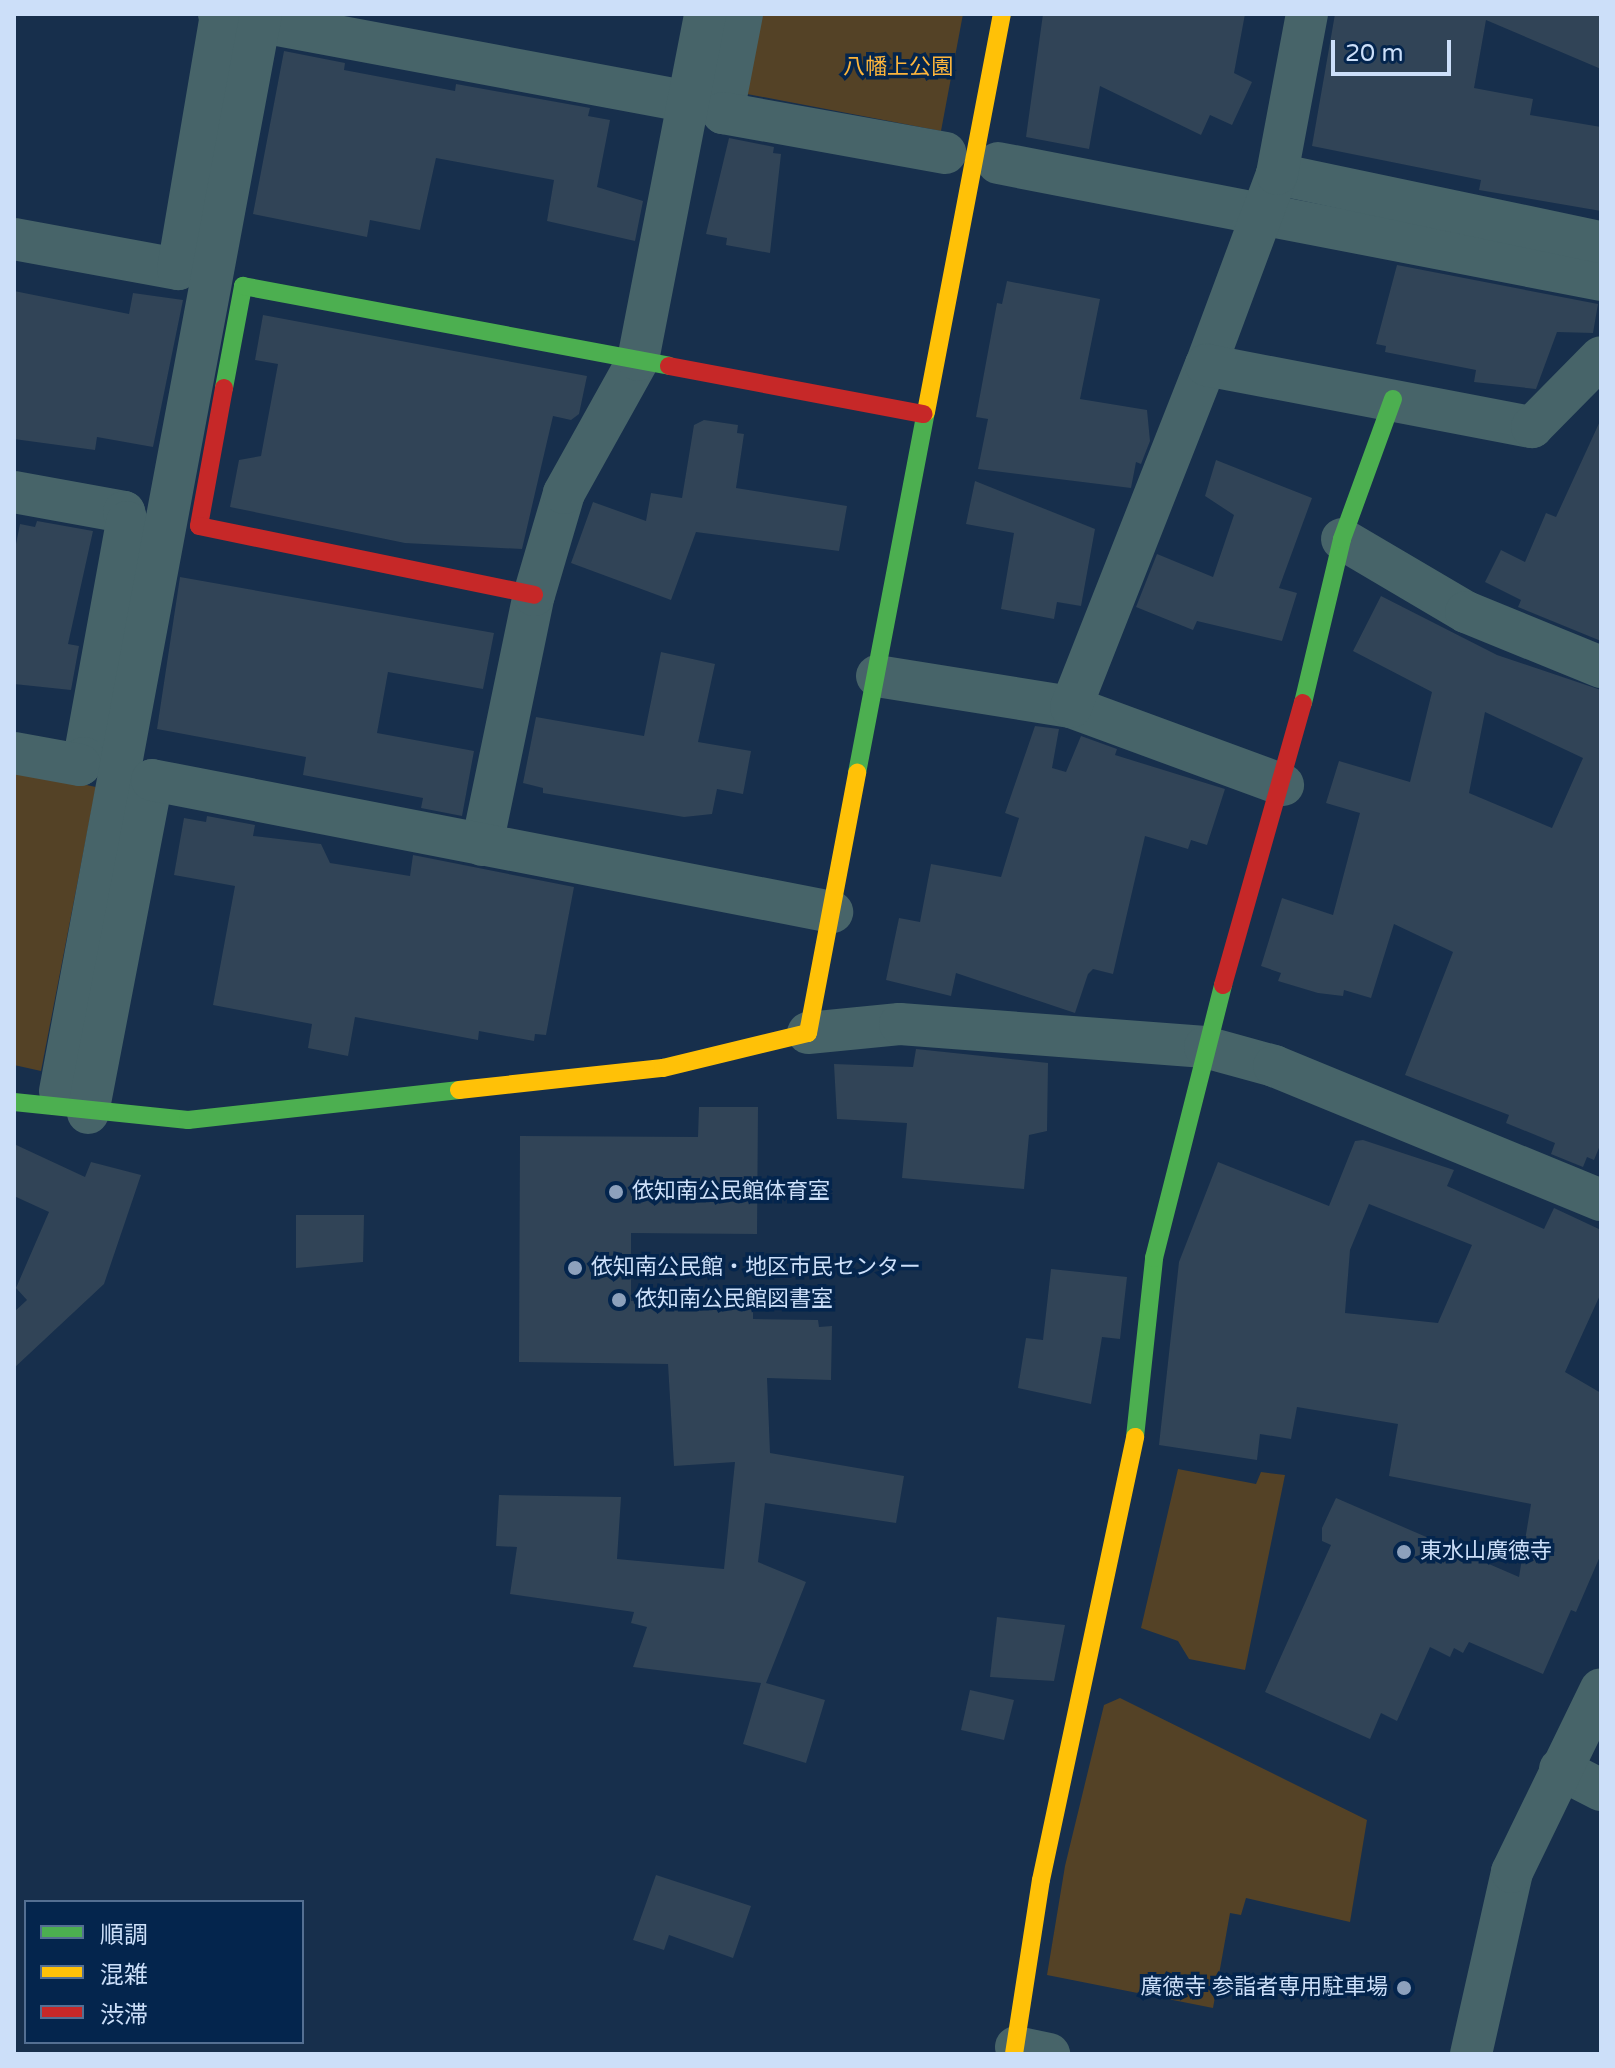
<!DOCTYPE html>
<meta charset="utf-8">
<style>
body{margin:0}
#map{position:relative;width:1615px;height:2068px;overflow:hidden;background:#172f4c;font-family:"Varela Round","Noto Sans JP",sans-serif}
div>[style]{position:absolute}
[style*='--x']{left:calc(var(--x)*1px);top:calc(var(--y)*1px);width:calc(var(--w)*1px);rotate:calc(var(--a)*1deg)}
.green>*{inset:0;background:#544226}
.building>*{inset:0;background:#314457}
.street>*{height:42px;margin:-21px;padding:0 21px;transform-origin:21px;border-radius:21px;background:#476469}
.fast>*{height:18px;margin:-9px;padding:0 9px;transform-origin:9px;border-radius:9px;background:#4caf50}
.slow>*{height:18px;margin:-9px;padding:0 9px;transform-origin:9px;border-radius:9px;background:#ffc107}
.jam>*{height:18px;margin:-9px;padding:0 9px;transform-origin:9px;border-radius:9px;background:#c62828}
.dots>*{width:22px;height:22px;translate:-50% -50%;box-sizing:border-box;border:4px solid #04254d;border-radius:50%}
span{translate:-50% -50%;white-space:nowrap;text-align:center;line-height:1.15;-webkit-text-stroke:7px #04254d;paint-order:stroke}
.park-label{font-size:22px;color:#fcb53c}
.poi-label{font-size:22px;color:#ccdff9}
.left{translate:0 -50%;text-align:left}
.right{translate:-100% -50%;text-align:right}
.frame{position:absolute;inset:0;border:16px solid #ccdff9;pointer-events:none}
.legend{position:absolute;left:24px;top:1900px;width:280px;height:144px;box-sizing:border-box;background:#04254d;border:2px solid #546f92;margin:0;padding:10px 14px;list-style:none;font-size:24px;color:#ccdff9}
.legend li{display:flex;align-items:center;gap:16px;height:40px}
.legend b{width:40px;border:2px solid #546f92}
.scale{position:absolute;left:1331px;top:40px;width:120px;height:36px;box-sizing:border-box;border:4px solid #ccdff9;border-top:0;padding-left:10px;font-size:24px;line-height:28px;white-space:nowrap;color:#ccdff9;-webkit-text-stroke:6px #04254d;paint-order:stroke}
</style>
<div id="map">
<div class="green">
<i style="clip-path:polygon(761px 14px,963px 14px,941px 131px,747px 94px)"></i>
<i style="clip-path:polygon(14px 770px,96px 787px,41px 1071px,14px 1065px)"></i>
<i style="clip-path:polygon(1178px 1469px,1256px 1484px,1261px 1472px,1285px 1475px,1245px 1670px,1189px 1659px,1178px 1641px,1141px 1628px)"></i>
<i style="clip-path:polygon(1120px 1698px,1367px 1820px,1350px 1922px,1246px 1898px,1241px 1915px,1230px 1913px,1213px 2008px,1047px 1975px,1065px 1866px,1104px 1705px)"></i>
</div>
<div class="building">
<i style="clip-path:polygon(1043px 14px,1245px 14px,1234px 73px,1252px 82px,1232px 125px,1210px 115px,1201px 135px,1100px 86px,1089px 149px,1026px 137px)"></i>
<i style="clip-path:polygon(1335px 14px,1601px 14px,1601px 69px,1486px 20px,1474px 88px,1533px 99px,1530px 115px,1601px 127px,1601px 211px,1479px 190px,1481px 180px,1312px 146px)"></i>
<i style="clip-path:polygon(284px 51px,345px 63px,344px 70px,455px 91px,456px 84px,590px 108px,588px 116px,610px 120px,597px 187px,643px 201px,635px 241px,547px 221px,554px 180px,436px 158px,420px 230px,370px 220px,367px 237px,253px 214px)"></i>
<i style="clip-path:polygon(729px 138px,774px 147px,773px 153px,781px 154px,770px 253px,726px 245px,727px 238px,706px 234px)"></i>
<i style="clip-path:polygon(1397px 265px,1598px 304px,1593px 333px,1557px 332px,1536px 389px,1474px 382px,1476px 370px,1385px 352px,1386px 346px,1376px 344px)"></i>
<i style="clip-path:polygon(1007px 281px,1100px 299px,1080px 399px,1147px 410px,1150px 441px,1141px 464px,1136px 462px,1131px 488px,978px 469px,988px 419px,976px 417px,997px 303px,1002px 304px)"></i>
<i style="clip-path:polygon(14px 291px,129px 314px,133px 293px,183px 300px,153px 447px,97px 437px,95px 450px,14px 439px)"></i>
<i style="clip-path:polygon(263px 315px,587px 376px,579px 414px,571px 420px,553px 416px,522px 549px,405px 543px,230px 507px,239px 460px,261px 456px,278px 364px,255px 360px)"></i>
<i style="clip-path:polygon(1601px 419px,1601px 641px,1518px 607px,1521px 600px,1485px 582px,1501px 550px,1525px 562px,1546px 513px,1556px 517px)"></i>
<i style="clip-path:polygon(704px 420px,738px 425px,737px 433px,744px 434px,736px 488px,847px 506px,839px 551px,696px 532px,671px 600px,571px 563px,593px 502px,646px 521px,651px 493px,682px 498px,694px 425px)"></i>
<i style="clip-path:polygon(1216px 460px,1312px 498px,1279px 588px,1297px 593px,1282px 641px,1197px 621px,1193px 630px,1136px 607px,1157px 554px,1213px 577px,1234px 515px,1205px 496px)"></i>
<i style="clip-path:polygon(975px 481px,1095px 529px,1081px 606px,1057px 602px,1054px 619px,1001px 609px,1014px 533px,966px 524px)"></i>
<i style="clip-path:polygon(37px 521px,93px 531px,68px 644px,79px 646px,71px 690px,14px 684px,14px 554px,20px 524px,35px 527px)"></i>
<i style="clip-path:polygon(180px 577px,494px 633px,483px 689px,388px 672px,377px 733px,474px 751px,462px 816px,421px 808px,423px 798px,303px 775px,306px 757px,157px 729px)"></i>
<i style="clip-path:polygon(evenodd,1381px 596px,1497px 655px,1601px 690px,1601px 1143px,1594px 1160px,1587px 1157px,1583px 1167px,1551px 1154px,1555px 1143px,1506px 1123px,1509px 1115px,1405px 1075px,1453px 952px,1394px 924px,1371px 998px,1344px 990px,1343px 996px,1318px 993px,1278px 981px,1281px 973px,1261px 966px,1282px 898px,1333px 915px,1360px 813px,1326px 803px,1339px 761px,1410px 782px,1432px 692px,1353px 651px,1381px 596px,1485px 712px,1583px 758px,1552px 828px,1469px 793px,1485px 712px)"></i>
<i style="clip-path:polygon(661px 652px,715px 664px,698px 742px,751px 751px,743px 794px,717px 789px,712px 814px,684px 817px,543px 793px,543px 788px,523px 783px,536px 717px,644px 736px)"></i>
<i style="clip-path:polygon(1035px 726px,1059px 729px,1052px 768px,1066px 772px,1081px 736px,1117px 749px,1115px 755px,1225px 789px,1207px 845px,1191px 840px,1188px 849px,1145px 836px,1113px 974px,1093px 969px,1088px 974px,1075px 1013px,956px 973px,951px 996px,886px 980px,899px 918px,920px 922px,931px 864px,1001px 877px,1019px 818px,1005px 813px)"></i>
<i style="clip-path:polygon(207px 816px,255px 825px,253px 836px,321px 844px,330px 863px,410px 876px,413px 855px,574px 887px,546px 1035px,535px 1034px,534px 1041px,479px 1031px,478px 1040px,355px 1017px,348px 1056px,308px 1048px,312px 1024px,213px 1005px,235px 886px,174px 875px,184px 818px,206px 822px)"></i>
<i style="clip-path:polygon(916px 1049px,1048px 1063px,1047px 1131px,1029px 1135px,1024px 1189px,902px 1178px,907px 1123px,837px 1119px,834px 1064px,913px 1067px)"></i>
<i style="clip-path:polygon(699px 1107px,758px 1107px,757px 1234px,631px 1233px,631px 1301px,753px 1302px,753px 1319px,818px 1320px,819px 1327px,832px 1326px,831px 1380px,767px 1378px,770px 1453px,904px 1476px,896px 1523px,765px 1503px,758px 1562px,806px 1582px,766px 1683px,825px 1700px,806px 1763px,743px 1744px,761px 1683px,633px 1667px,647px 1627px,631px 1623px,634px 1612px,510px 1594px,517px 1547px,496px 1546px,499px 1495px,621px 1497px,617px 1559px,724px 1569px,735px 1462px,674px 1466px,668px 1364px,519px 1362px,520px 1136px,698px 1137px)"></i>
<i style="clip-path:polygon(evenodd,1363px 1140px,1454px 1170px,1447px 1186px,1544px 1229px,1554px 1208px,1601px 1230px,1601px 1293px,1565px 1372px,1601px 1393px,1601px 1554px,1576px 1612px,1571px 1610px,1543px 1674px,1469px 1642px,1463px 1653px,1454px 1648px,1450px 1657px,1430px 1647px,1397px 1721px,1381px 1713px,1370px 1739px,1265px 1692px,1331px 1545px,1322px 1541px,1322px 1528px,1336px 1498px,1519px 1577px,1531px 1504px,1389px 1476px,1398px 1424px,1297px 1407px,1291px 1439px,1260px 1434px,1257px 1460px,1159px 1445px,1179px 1262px,1218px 1162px,1329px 1206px,1355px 1141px,1363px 1140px,1369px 1204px,1472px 1245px,1438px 1323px,1345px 1313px,1350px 1250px,1369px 1204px)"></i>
<i style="clip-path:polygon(14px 1144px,85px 1177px,91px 1162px,141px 1175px,104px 1284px,14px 1368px,14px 1312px,27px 1300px,16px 1288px,49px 1212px,14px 1196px)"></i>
<i style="clip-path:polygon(296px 1215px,364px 1215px,363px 1262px,296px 1268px)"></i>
<i style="clip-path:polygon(1051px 1269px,1127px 1277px,1120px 1339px,1102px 1337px,1091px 1404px,1018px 1388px,1026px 1338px,1043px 1340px)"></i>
<i style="clip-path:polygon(997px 1617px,1065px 1625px,1054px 1681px,990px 1677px)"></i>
<i style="clip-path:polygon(970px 1690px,1014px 1700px,1004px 1740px,961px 1730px)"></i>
<i style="clip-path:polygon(656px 1875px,751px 1906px,733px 1958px,669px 1935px,664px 1950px,633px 1940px)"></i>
</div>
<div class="street">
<i style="--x:219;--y:14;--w:478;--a:10.6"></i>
<i style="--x:742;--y:14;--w:101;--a:100.9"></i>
<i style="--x:723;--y:113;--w:226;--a:10.2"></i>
<i style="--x:998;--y:163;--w:614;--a:10.98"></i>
<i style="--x:1277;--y:174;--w:331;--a:11.9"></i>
<i style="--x:14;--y:239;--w:167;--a:10.4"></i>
<i style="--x:178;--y:269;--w:259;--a:-80.4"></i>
<i style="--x:1206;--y:365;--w:204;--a:-69.6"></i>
<i style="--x:1277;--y:174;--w:163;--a:-79.4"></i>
<i style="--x:14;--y:492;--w:112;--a:10.3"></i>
<i style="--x:124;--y:512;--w:10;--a:73"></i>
<i style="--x:127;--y:522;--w:240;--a:100.3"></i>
<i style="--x:84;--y:758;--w:8;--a:120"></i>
<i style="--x:80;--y:765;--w:67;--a:-169.7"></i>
<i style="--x:1342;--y:539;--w:144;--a:30.5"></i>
<i style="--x:1466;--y:612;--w:146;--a:22.2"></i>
<i style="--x:877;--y:676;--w:196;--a:9.1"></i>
<i style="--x:1071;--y:707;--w:226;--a:20.2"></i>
<i style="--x:1071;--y:707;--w:368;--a:-68.5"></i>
<i style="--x:1206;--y:365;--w:332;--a:10.8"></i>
<i style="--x:1532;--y:427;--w:98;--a:-45.4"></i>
<i style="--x:482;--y:845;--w:255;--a:-78.3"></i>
<i style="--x:534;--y:595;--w:106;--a:-73.6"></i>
<i style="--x:564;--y:493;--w:152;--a:-60.9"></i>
<i style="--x:638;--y:360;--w:352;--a:-79"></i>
<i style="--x:808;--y:1033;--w:92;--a:-5.6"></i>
<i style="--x:900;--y:1024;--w:306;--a:4.3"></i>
<i style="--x:1205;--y:1047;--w:72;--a:15.4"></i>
<i style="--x:1274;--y:1066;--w:353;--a:22.3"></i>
<i style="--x:60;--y:1091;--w:1096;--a:-79.43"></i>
<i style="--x:88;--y:1113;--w:339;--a:-79.1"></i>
<i style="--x:152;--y:780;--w:693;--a:10.99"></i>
<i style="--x:1560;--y:1769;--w:46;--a:27.1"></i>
<i style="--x:1016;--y:2047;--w:34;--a:12"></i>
<i style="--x:1471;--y:2054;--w:187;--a:-77.3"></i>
<i style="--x:1512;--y:1872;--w:203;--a:-64.1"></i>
</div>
<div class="fast">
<i style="--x:224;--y:388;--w:104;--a:-79.4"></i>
<i style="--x:243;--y:286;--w:433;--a:10.6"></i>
<i style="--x:1303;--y:703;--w:169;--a:-76.6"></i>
<i style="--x:1342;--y:539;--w:149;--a:-70"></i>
<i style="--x:857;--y:773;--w:368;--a:-79.2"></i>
<i style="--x:14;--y:1102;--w:175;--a:5.9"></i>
<i style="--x:188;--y:1120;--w:273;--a:-6.3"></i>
<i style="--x:1135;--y:1437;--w:180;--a:-83.9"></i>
<i style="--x:1154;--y:1258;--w:282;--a:-75.8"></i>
</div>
<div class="slow">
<i style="--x:926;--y:412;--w:405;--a:-79.2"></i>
<i style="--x:459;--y:1090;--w:205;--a:-6.2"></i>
<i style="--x:663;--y:1068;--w:149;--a:-13.6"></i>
<i style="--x:808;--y:1033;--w:265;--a:-79.3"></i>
<i style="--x:1014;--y:2054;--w:176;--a:-81.2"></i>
<i style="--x:1041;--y:1880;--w:453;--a:-78"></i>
</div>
<div class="jam">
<i style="--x:669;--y:366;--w:259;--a:10.7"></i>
<i style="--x:224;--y:388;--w:140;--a:100.3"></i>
<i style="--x:199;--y:526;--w:342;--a:11.6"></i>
<i style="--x:1223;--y:985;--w:293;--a:-74.2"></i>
</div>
<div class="dots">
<i style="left:616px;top:1192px;background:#8da1bc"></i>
<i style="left:575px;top:1268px;background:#8da1bc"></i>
<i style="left:619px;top:1300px;background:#8da1bc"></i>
<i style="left:1404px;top:1552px;background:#8da1bc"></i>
<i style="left:1404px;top:1988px;background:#8da1bc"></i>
</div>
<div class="park-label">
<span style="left:898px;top:68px">八幡上公園</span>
</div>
<div class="poi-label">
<span class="left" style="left:632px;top:1192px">依知南公民館体育室</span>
<span class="left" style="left:591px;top:1268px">依知南公民館・地区市民センター</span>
<span class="left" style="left:635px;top:1300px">依知南公民館図書室</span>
<span class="left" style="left:1420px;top:1552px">東水山廣徳寺</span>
<span class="right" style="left:1388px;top:1988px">廣徳寺 参詣者専用駐車場</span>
</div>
<div class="frame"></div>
<ul class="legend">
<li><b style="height:10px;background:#4caf50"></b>順調</li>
<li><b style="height:10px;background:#ffc107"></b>混雑</li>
<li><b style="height:10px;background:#c62828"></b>渋滞</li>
</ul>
<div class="scale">20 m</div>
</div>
